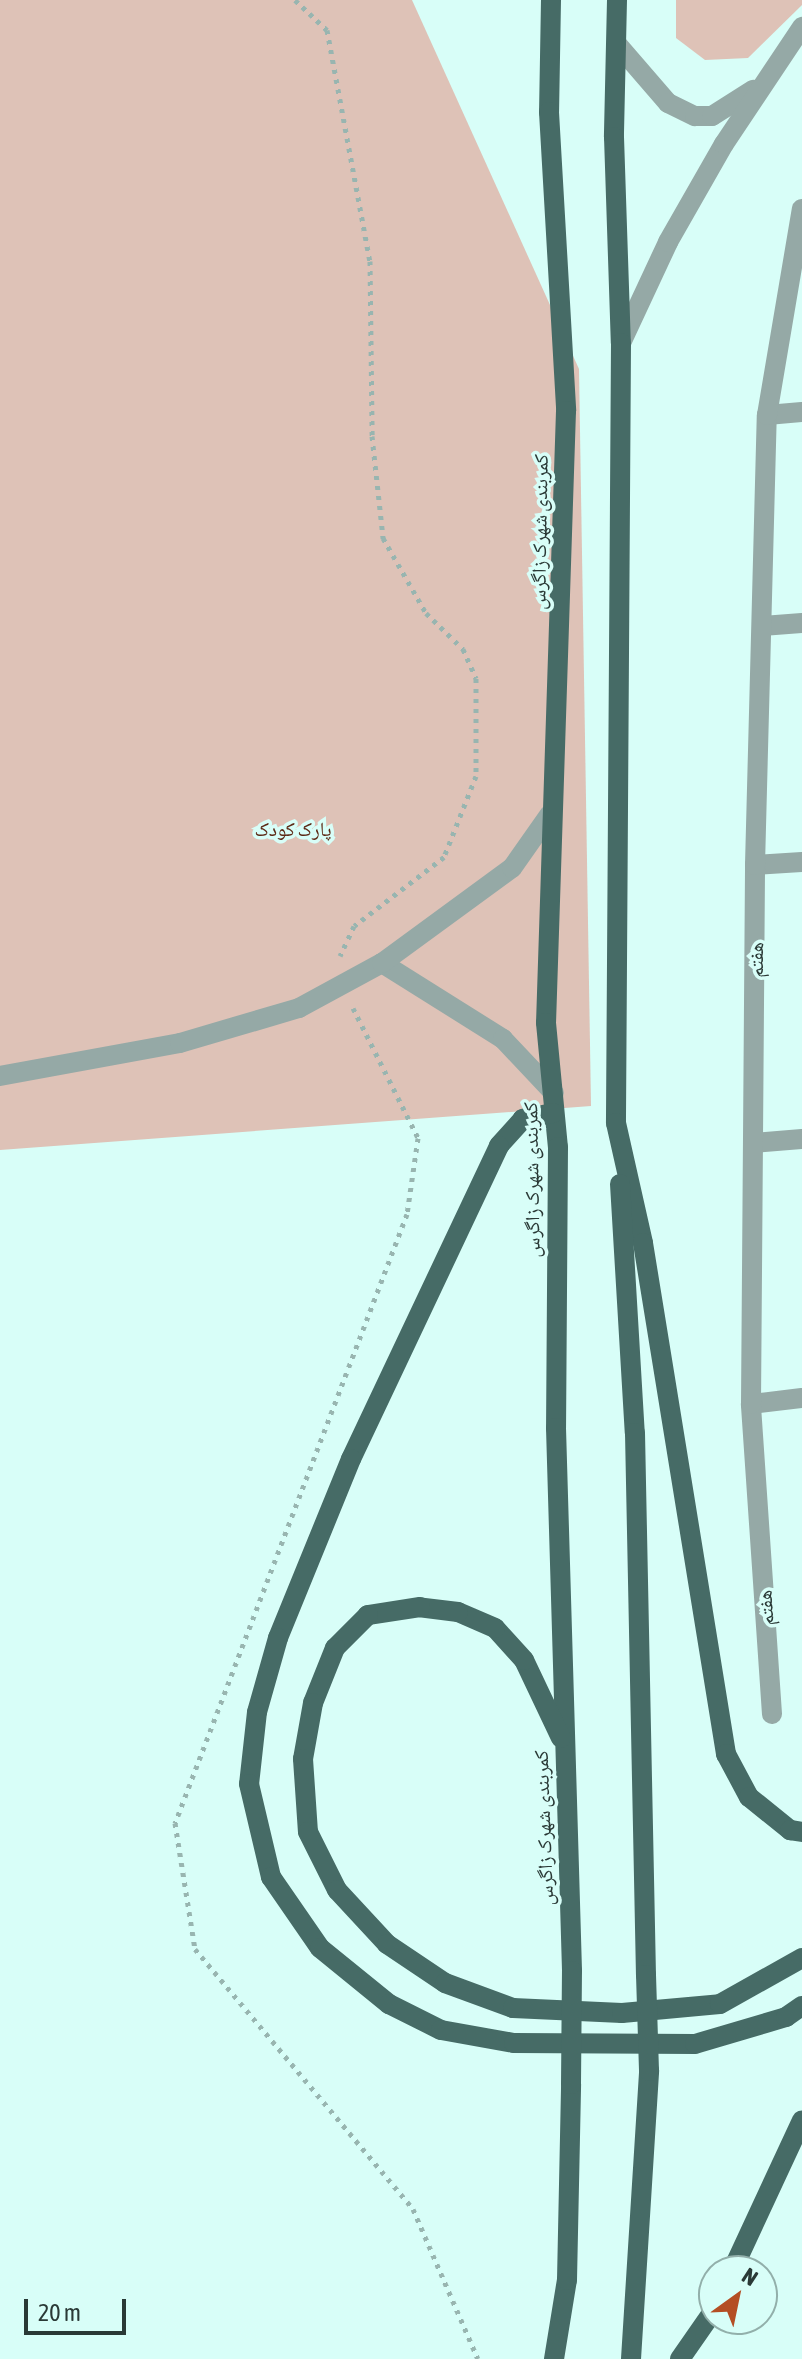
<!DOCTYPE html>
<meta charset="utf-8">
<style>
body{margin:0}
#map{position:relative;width:802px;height:2359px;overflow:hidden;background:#d8fef8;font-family:"Asap Condensed","Noto Naskh Arabic",sans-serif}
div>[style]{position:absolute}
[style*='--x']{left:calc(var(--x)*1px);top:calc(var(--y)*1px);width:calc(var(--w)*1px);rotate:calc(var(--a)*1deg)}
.green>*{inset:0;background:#dec2b7}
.path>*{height:5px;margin-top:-2.5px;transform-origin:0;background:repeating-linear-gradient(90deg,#98b5b0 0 4px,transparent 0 10px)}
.minor>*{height:20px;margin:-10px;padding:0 10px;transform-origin:10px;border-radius:10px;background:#95a9a6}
.major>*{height:20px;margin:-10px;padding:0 10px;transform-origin:10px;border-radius:10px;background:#466b66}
.major-bridge>*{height:20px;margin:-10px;padding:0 10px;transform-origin:10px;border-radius:10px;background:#466b66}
span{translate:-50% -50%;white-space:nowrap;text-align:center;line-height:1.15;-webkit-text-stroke:7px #d8fef8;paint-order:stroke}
.street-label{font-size:20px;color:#2a3936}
.park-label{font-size:20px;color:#5c2915}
.north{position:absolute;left:698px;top:2255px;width:80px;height:80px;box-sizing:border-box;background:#d8fef8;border:2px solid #92afaa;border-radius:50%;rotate:33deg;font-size:22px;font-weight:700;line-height:32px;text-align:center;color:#2a3936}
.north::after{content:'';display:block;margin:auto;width:28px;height:36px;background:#b44e24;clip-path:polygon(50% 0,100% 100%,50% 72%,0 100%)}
.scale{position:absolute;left:24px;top:2299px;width:102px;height:36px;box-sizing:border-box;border:4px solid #2a3936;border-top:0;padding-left:10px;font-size:24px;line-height:28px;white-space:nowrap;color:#2a3936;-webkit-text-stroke:6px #d8fef8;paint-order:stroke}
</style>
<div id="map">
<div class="green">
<i style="clip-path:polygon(0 0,412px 0,579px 369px,591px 1106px,0 1150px)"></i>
<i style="clip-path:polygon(676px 0,802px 0,802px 5px,748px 58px,705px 60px,676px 38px)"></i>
</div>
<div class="path">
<i style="--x:295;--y:0;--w:44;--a:43.2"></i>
<i style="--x:327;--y:30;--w:235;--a:79.5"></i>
<i style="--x:370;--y:261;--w:175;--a:89.3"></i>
<i style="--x:372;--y:436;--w:103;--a:83.8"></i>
<i style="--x:383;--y:538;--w:86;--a:60.2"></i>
<i style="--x:426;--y:613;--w:52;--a:44.2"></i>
<i style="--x:463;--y:649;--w:32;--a:66"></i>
<i style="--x:476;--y:678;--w:98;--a:90"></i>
<i style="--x:476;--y:776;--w:87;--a:111.6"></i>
<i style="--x:444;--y:857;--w:113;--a:142.5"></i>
<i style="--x:354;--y:926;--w:33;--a:115"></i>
<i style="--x:353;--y:1008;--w:145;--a:63.4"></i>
<i style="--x:418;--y:1138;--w:77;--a:98.2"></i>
<i style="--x:407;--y:1214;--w:652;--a:110.85"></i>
<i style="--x:175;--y:1823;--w:128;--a:81"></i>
<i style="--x:195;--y:1949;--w:339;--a:50"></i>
<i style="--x:413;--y:2209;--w:163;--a:66.6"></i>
</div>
<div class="minor">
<i style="--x:617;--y:44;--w:78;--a:49.2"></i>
<i style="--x:668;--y:103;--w:30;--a:26"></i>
<i style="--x:695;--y:116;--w:17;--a:0"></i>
<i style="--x:712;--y:116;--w:49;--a:-32.4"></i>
<i style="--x:621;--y:343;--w:111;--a:-65"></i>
<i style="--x:668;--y:242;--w:113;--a:-60.3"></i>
<i style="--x:724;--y:144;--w:141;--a:-56.3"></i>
<i style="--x:767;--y:415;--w:35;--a:-5"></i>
<i style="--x:762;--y:626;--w:40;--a:-4.3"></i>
<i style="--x:755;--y:865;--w:47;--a:-3.7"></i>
<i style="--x:382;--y:963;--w:143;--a:32.1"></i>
<i style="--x:503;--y:1039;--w:74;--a:46.6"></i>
<i style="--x:0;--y:1076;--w:183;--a:-10.4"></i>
<i style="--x:180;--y:1043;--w:124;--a:-16.4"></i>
<i style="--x:299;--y:1008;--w:94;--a:-28.5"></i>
<i style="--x:382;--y:963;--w:161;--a:-36.2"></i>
<i style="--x:512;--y:868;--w:66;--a:-54.9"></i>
<i style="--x:754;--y:1143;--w:48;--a:-4.8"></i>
<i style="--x:751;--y:1404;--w:51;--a:-6.7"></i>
<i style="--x:772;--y:1714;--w:311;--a:-93.9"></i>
<i style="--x:751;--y:1404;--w:539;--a:-89.57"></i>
<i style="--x:755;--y:865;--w:450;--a:-88.5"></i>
<i style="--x:767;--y:415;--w:209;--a:-80.4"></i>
</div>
<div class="major">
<i style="--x:551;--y:0;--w:112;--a:91"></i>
<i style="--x:549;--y:112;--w:299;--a:86.7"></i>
<i style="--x:566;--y:411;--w:612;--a:91.87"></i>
<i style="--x:546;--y:1023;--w:125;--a:84.5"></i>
<i style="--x:558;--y:1147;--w:281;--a:90.4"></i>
<i style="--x:556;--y:1428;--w:543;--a:88.31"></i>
<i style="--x:617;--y:0;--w:137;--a:91.3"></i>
<i style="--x:614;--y:137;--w:206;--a:88.1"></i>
<i style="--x:621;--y:343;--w:780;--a:90.37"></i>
<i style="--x:616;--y:1123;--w:123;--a:77.3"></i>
<i style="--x:643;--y:1243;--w:518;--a:80.77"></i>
<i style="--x:726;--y:1754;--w:49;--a:61.9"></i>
<i style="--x:749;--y:1797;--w:53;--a:38.8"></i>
<i style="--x:790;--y:1830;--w:12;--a:9"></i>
<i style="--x:553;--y:1113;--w:31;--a:169"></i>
<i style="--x:523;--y:1119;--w:36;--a:132"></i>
<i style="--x:499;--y:1146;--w:346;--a:115.3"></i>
<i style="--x:351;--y:1459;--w:193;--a:112.2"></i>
<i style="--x:278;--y:1638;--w:77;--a:105.8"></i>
<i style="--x:257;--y:1712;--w:72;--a:96.3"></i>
<i style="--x:249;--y:1784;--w:96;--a:76.7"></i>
<i style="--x:271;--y:1877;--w:86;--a:55.4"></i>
<i style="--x:320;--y:1948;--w:89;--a:39.1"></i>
<i style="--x:389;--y:2004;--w:58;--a:26.6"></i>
<i style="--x:441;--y:2030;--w:74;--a:10.1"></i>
<i style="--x:514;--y:2043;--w:181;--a:0.3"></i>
<i style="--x:695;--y:2044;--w:95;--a:-16.5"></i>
<i style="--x:786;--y:2017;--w:19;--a:-35"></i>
<i style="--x:620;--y:1184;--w:249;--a:86.6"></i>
<i style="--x:635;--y:1433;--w:542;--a:88.84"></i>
<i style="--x:561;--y:1738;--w:86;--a:-115.4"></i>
<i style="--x:524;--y:1660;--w:43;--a:-132.2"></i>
<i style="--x:495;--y:1628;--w:40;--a:-156.6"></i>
<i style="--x:458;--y:1612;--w:38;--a:-173"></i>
<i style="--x:420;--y:1607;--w:53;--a:171.3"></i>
<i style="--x:368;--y:1615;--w:47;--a:135"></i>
<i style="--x:335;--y:1648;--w:59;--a:111.8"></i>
<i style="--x:313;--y:1703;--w:57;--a:100.1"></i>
<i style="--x:303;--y:1759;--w:73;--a:86.1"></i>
<i style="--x:308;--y:1832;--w:65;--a:63.4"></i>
<i style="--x:337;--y:1890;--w:74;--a:47.2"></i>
<i style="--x:387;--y:1944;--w:70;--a:33.9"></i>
<i style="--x:445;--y:1983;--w:72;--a:20.2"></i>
<i style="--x:513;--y:2008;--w:109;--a:2.6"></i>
<i style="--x:622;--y:2013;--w:98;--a:-5.2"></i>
<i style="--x:720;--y:2004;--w:94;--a:-29.3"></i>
<i style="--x:732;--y:2271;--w:166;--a:-65.1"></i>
<i style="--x:554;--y:2359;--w:80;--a:-80.7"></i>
<i style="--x:567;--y:2280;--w:196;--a:-88.8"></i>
<i style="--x:631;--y:2359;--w:289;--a:-86.4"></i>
<i style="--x:680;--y:2359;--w:60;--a:-55.2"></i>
</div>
<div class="major-bridge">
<i style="--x:646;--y:1975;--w:96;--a:88.2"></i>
<i style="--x:571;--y:2084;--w:113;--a:-89.5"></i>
</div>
<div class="street-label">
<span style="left:539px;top:532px;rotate:-89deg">کمربندی شهرک زاگرس</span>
<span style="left:755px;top:960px;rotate:-90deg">هفتم</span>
<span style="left:531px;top:1180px;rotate:-91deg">کمربندی شهرک زاگرس</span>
<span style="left:765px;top:1608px;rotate:-94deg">هفتم</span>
<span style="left:543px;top:1828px;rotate:-92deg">کمربندی شهرک زاگرس</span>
</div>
<div class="park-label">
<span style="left:293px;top:828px">پارک کودک</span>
</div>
<div class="north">N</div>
<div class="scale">20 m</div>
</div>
